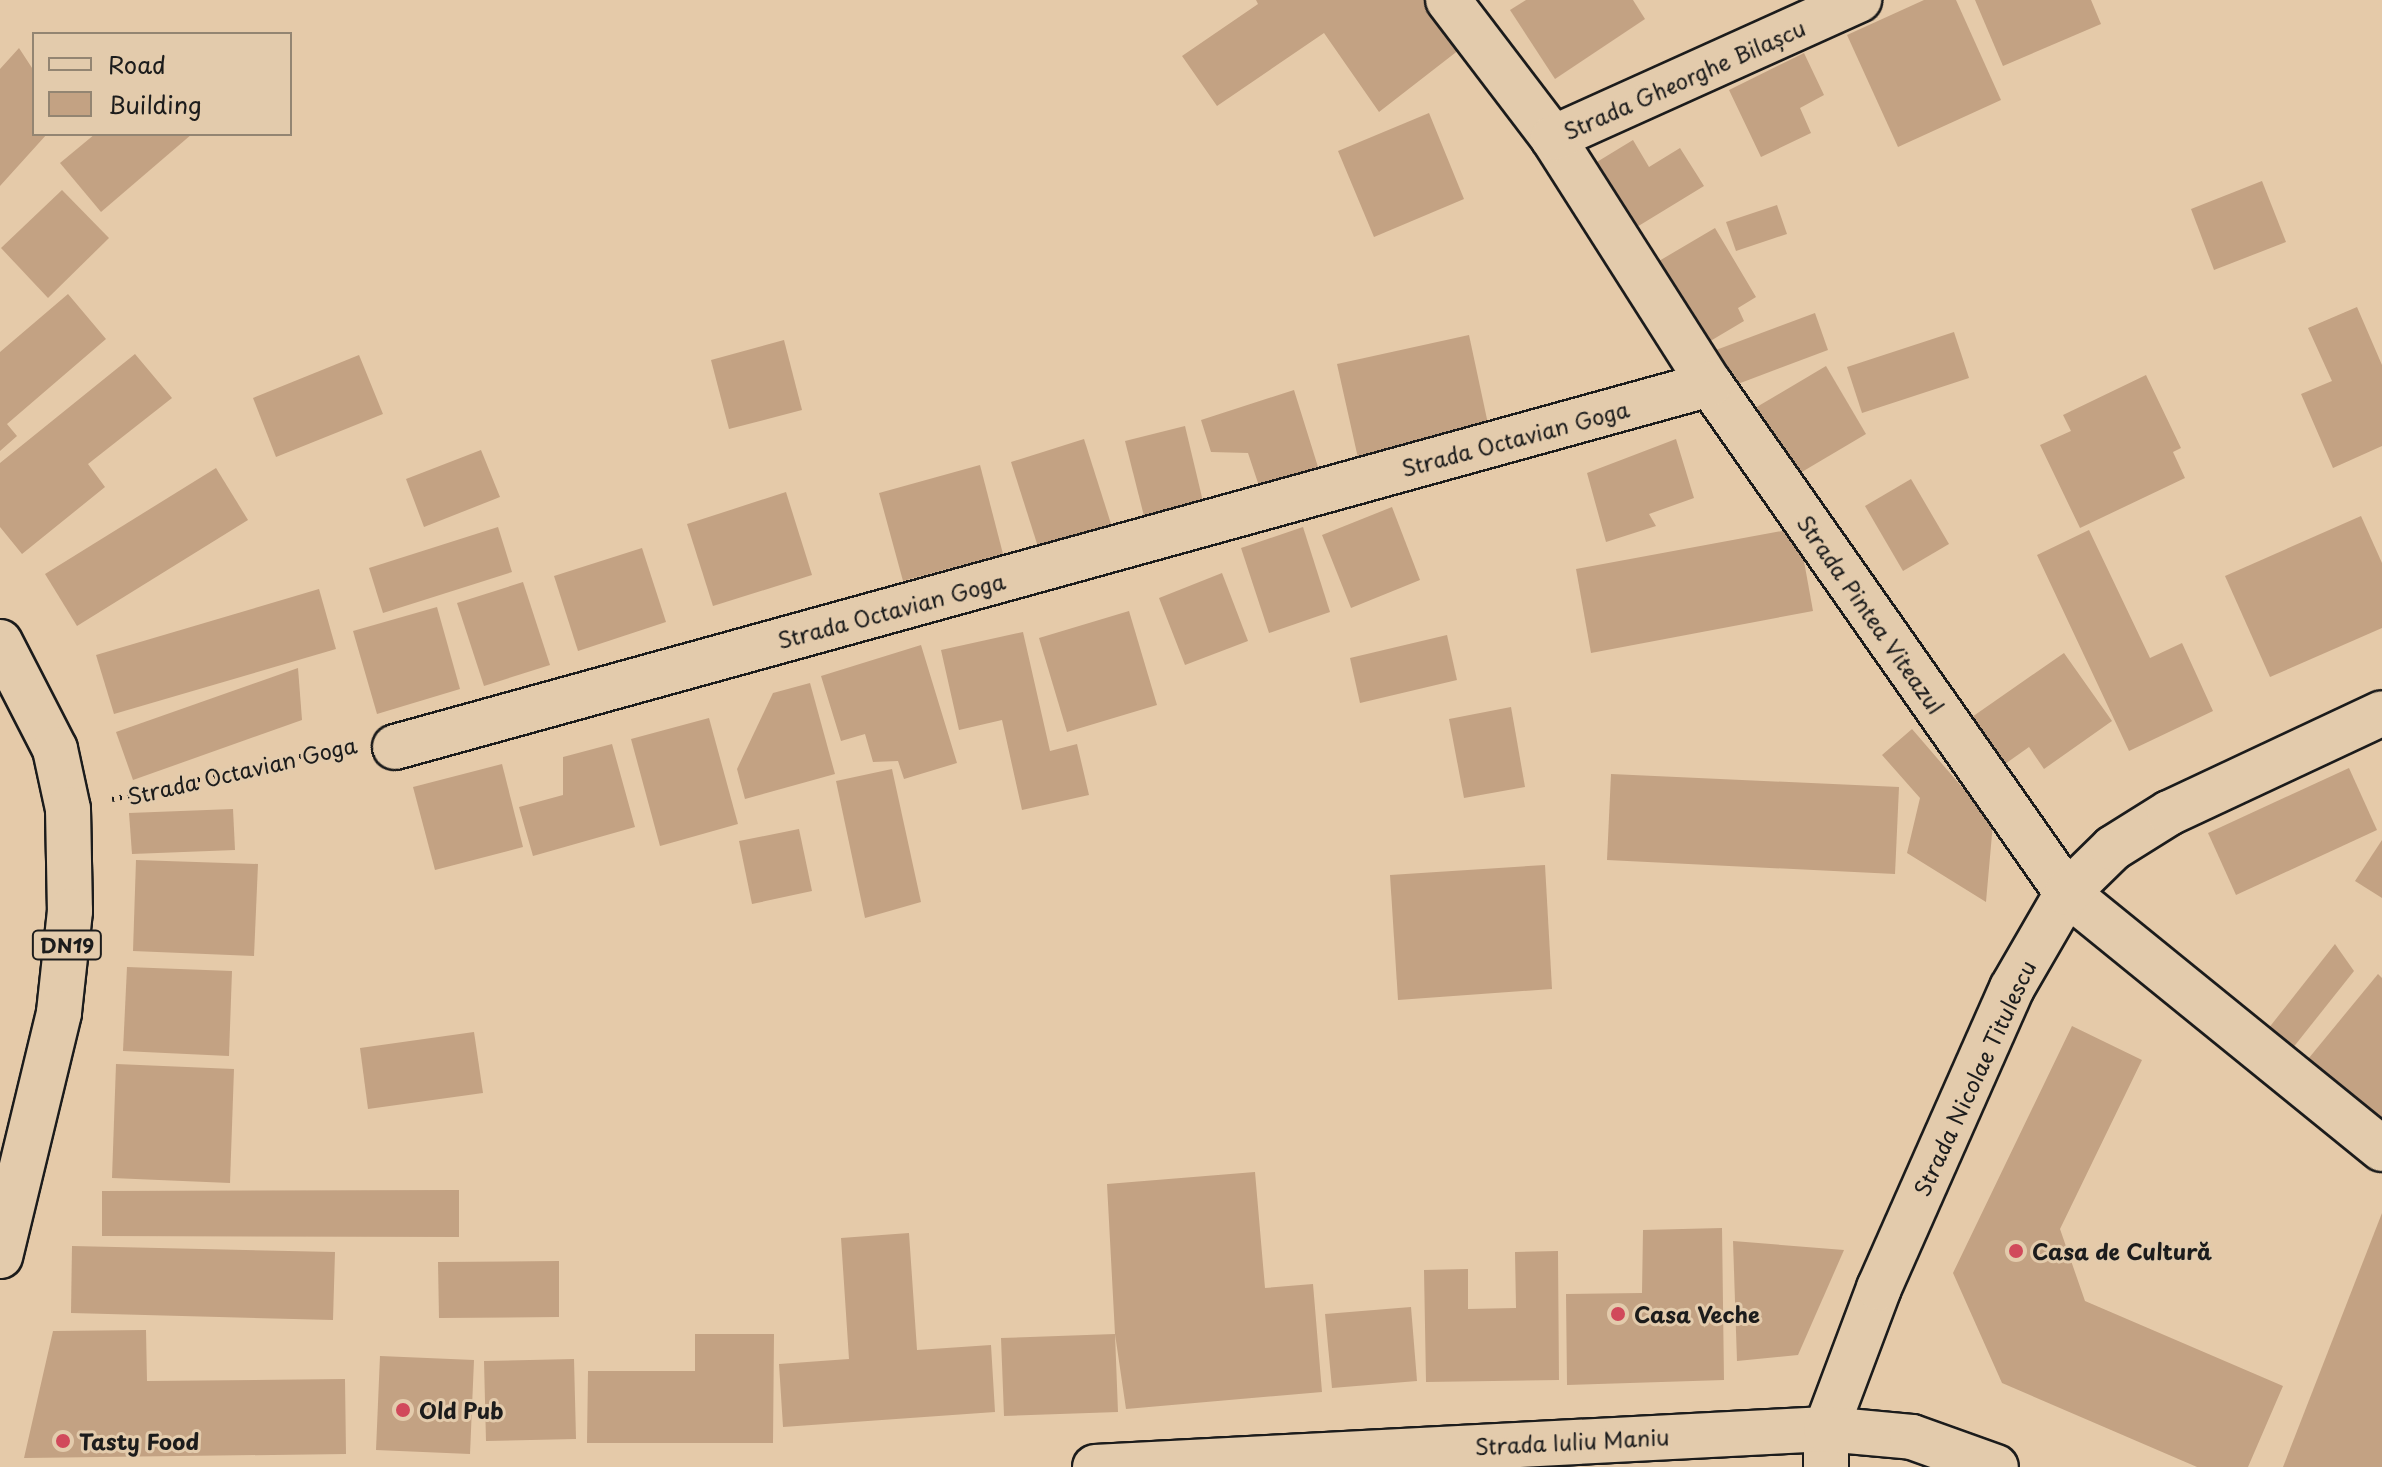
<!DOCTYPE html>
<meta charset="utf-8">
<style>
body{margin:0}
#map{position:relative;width:2382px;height:1467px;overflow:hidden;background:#e5caa9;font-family:"Playpen Sans",sans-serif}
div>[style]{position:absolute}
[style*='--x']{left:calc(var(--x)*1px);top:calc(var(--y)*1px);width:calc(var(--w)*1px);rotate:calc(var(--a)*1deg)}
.building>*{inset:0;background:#c3a283}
.path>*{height:5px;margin-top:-2.5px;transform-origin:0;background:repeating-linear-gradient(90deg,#1c1c1c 0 2px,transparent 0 8px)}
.roads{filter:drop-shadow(2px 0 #1c1c1c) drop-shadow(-2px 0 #1c1c1c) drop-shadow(0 2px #1c1c1c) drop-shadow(0 -2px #1c1c1c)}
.minor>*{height:44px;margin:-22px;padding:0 22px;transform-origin:22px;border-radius:22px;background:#e3cbac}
.major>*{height:44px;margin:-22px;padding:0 22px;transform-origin:22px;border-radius:22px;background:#e3cbac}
.dots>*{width:22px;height:22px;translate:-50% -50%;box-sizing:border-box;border:4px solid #e3cbac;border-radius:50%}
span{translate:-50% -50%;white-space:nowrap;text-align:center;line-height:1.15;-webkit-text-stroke:6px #e3cbac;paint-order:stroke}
.shield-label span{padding:2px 6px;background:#e3cbac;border:2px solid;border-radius:6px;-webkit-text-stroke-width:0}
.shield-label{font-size:20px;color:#1c1c1c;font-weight:700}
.street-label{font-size:22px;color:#1c1c1c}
.poi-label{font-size:22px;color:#1c1c1c;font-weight:700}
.left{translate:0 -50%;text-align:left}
.legend{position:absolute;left:32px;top:32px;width:260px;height:104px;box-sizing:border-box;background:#e3cbac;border:2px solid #938572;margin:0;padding:10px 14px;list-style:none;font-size:24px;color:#1c1c1c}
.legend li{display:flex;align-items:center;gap:16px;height:40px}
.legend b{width:40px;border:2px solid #938572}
</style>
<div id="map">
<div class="building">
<i style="clip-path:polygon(1256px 0,1429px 0,1464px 46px,1379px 112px,1324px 33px,1217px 106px,1182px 56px,1258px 4px)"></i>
<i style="clip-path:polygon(1526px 0,1633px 0,1645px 19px,1555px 79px,1510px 10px)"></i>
<i style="clip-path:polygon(1924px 0,1956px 0,2001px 100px,1898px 147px,1847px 35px)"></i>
<i style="clip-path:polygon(1975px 0,2091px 0,2101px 24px,2003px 66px)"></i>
<i style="clip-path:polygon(19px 48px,34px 71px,34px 134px,47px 134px,0 186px,0 69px)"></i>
<i style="clip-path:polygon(1804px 53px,1824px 95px,1800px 108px,1811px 133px,1761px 157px,1729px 90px)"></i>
<i style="clip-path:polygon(1429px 113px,1464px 199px,1374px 237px,1338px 151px)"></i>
<i style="clip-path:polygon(95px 134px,192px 134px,101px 212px,60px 163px)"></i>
<i style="clip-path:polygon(1633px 140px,1649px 167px,1680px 148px,1704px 186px,1627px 233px,1587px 168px)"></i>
<i style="clip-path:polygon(2262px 181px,2286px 242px,2214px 270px,2191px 209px)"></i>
<i style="clip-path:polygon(62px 190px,109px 238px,48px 298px,1px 248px)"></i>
<i style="clip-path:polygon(1777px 205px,1787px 234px,1736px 251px,1726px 222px)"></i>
<i style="clip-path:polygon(1715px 228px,1756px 297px,1738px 308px,1744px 321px,1707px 343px,1659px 261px)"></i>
<i style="clip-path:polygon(68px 294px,106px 339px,7px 424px,17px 436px,0 451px,0 352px)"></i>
<i style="clip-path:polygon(2357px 307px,2382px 365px,2382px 446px,2333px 468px,2301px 394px,2332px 381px,2308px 328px)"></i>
<i style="clip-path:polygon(1815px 313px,1828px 350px,1722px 390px,1708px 353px)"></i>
<i style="clip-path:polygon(1954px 332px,1969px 378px,1862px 413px,1847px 367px)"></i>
<i style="clip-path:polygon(1469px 335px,1491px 438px,1360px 467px,1337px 364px)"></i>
<i style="clip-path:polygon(784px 340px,802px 410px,729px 429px,711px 360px)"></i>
<i style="clip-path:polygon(135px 354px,172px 398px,88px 464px,105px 487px,22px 554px,0 527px,0 463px)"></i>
<i style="clip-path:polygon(359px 355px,383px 414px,276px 457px,253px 398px)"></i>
<i style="clip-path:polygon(1826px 366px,1866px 434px,1790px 479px,1750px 411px)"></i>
<i style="clip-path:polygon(2146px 375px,2181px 448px,2173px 452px,2185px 478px,2080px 528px,2040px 445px,2071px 431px,2063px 415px)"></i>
<i style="clip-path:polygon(1294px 390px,1318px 467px,1259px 486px,1248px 453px,1211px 452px,1201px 420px)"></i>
<i style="clip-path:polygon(1185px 426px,1205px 510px,1146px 524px,1125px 441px)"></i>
<i style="clip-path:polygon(1084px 439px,1112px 527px,1039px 550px,1011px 462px)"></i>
<i style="clip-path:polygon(1676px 439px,1694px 498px,1649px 514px,1656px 526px,1606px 542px,1587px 473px)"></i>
<i style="clip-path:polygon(481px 450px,500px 497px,424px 527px,406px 479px)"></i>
<i style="clip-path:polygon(980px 465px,1003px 554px,903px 581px,879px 493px)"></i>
<i style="clip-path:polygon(216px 468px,248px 520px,77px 626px,45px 574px)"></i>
<i style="clip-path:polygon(1911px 479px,1949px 544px,1903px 571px,1865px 506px)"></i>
<i style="clip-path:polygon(786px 492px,812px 575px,713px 606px,687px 524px)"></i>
<i style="clip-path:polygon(1392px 507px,1420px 580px,1351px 608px,1322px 535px)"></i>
<i style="clip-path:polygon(2361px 516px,2382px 563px,2382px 628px,2270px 677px,2225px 576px)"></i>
<i style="clip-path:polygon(498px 527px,512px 572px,383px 613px,369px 568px)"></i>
<i style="clip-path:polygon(1303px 527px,1330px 612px,1269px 633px,1241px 548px)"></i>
<i style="clip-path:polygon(1798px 528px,1813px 611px,1591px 653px,1576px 569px)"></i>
<i style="clip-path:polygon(2089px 530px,2150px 658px,2182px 643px,2213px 711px,2129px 751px,2037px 555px)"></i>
<i style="clip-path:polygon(642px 548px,666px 622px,578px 651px,554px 576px)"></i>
<i style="clip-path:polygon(1222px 573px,1248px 641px,1185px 665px,1159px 598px)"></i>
<i style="clip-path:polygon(523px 582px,550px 665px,484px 686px,457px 603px)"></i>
<i style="clip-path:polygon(319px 589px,336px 649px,114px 714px,96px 655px)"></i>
<i style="clip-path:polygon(437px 607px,460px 689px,377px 714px,353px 631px)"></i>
<i style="clip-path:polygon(1129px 611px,1157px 705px,1067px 732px,1039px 638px)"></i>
<i style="clip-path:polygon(1023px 632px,1050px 751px,1077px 744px,1089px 795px,1022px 810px,1002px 720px,959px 730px,941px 650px)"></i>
<i style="clip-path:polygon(1447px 635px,1457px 680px,1360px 703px,1350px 658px)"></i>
<i style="clip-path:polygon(921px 645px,957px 763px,904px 779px,898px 761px,873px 762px,865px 734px,841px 741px,821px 676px)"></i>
<i style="clip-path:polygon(2064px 653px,2112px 721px,2044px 769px,2029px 747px,2005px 764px,1972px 717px)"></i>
<i style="clip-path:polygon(298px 668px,302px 720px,133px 780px,116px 732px)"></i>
<i style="clip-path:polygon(810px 683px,835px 774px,745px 799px,737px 769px,773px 693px)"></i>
<i style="clip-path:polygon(1511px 707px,1525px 787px,1464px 798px,1449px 719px)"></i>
<i style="clip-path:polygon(709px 718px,738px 824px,660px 846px,631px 739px)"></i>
<i style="clip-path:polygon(1912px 729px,1993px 823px,1986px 902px,1907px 853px,1920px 798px,1882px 755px)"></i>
<i style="clip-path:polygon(612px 744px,635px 827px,533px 856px,519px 807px,563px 795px,563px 757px)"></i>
<i style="clip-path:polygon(502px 764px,523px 847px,435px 870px,413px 787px)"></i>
<i style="clip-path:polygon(2349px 768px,2377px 830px,2236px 895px,2208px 833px)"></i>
<i style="clip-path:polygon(892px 769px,921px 902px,865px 918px,836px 781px)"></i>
<i style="clip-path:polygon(1611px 774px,1899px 787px,1895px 874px,1607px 860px)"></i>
<i style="clip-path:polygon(233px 809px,235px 850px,132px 854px,129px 813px)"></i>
<i style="clip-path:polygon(799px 829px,812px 891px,752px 904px,739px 841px)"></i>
<i style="clip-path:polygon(2382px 840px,2382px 898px,2355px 881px)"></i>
<i style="clip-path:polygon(136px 860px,258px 864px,254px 956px,133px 951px)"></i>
<i style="clip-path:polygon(1545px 865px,1552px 989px,1398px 1000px,1390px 875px)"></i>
<i style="clip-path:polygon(2335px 944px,2354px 971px,2292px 1049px,2268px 1029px)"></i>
<i style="clip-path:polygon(127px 967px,232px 971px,229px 1056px,123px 1051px)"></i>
<i style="clip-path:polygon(2378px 974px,2382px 978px,2382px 1132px,2304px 1064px)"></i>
<i style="clip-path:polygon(2072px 1026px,2142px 1060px,2060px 1229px,2085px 1301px,2283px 1386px,2248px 1467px,2197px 1467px,2002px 1383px,1953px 1273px)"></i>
<i style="clip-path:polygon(474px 1032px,483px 1093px,368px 1109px,360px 1048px)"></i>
<i style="clip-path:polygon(116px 1064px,234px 1069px,230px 1183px,112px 1178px)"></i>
<i style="clip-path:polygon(1255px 1172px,1265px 1288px,1313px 1284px,1322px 1392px,1126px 1409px,1115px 1334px,1118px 1412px,1004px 1416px,1001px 1338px,1115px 1334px,1107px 1184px)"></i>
<i style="clip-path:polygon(459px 1190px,459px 1237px,102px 1236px,102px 1191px)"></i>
<i style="clip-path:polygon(2382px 1213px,2382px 1467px,2283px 1467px)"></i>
<i style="clip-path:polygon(1722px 1228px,1724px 1380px,1567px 1385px,1566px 1294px,1642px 1293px,1643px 1230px)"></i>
<i style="clip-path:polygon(909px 1233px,917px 1350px,991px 1345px,995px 1412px,783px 1427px,779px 1364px,849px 1359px,841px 1238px)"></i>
<i style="clip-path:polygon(1733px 1241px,1844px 1250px,1798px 1355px,1737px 1361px)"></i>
<i style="clip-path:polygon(72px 1246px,335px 1252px,333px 1320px,71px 1313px)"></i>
<i style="clip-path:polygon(1558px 1251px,1559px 1380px,1426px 1382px,1424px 1270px,1468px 1269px,1468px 1309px,1516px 1308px,1515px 1252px)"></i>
<i style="clip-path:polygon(559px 1261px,559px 1317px,439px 1318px,438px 1262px)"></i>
<i style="clip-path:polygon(1411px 1307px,1417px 1381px,1332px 1388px,1325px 1314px)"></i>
<i style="clip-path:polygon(146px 1330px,147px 1381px,345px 1379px,346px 1454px,24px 1458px,53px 1331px)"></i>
<i style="clip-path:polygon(695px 1334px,774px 1334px,773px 1443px,587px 1443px,588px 1371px,695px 1371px)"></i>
<i style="clip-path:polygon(380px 1356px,474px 1360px,470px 1454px,376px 1450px)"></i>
<i style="clip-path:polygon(574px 1359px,576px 1439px,486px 1441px,484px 1361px)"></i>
</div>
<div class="path">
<i style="--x:112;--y:799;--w:246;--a:-12.9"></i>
</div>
<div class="roads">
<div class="minor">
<i style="--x:1448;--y:0;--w:173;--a:52.7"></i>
<i style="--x:1553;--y:138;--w:292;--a:57.5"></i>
<i style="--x:1710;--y:384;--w:622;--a:54.96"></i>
<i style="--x:2067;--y:893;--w:406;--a:39.1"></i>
<i style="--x:1553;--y:138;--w:336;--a:-24.3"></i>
<i style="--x:395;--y:747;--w:1364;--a:-15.43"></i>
<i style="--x:1826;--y:1429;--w:38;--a:90"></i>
</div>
<div class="major">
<i style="--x:0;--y:642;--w:120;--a:62.8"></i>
<i style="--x:55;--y:749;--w:61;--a:77.8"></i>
<i style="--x:68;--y:809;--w:102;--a:88.9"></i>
<i style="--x:70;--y:911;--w:103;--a:96.2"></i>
<i style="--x:59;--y:1013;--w:250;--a:103.6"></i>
<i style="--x:1826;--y:1429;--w:151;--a:-69.4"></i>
<i style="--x:1879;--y:1288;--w:328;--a:-66.1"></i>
<i style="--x:2012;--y:988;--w:110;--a:-59.9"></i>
<i style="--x:2067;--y:893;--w:64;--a:-44.4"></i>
<i style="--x:2113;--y:848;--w:66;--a:-32"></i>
<i style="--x:2169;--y:813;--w:235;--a:-25.1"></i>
<i style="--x:1095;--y:1467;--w:732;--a:-2.98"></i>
<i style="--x:1826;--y:1429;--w:86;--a:5.3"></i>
<i style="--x:1912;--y:1437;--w:89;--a:19.7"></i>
</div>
</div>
<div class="dots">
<i style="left:2016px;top:1251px;background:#d1495b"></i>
<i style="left:1618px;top:1314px;background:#d1495b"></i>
<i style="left:403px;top:1410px;background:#d1495b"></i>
<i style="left:63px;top:1441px;background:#d1495b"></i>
</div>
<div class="shield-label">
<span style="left:67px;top:945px">DN19</span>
</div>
<div class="street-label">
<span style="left:1684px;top:79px;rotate:-24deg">Strada Gheorghe Bilașcu</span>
<span style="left:1515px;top:438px;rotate:-15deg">Strada Octavian Goga</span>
<span style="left:891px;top:610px;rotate:-15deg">Strada Octavian Goga</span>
<span style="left:1871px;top:614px;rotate:55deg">Strada Pintea Viteazul</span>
<span style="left:242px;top:770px;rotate:-13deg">Strada Octavian Goga</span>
<span style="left:1974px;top:1078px;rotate:-65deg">Strada Nicolae Titulescu</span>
<span style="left:1572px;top:1441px;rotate:-3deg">Strada Iuliu Maniu</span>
</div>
<div class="poi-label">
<span class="left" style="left:2032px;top:1251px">Casa de Cultură</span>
<span class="left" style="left:1634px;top:1314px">Casa Veche</span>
<span class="left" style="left:419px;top:1410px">Old Pub</span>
<span class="left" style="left:79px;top:1441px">Tasty Food</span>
</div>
<ul class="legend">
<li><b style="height:10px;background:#e3cbac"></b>Road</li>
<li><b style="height:22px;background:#c3a283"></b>Building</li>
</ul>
</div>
